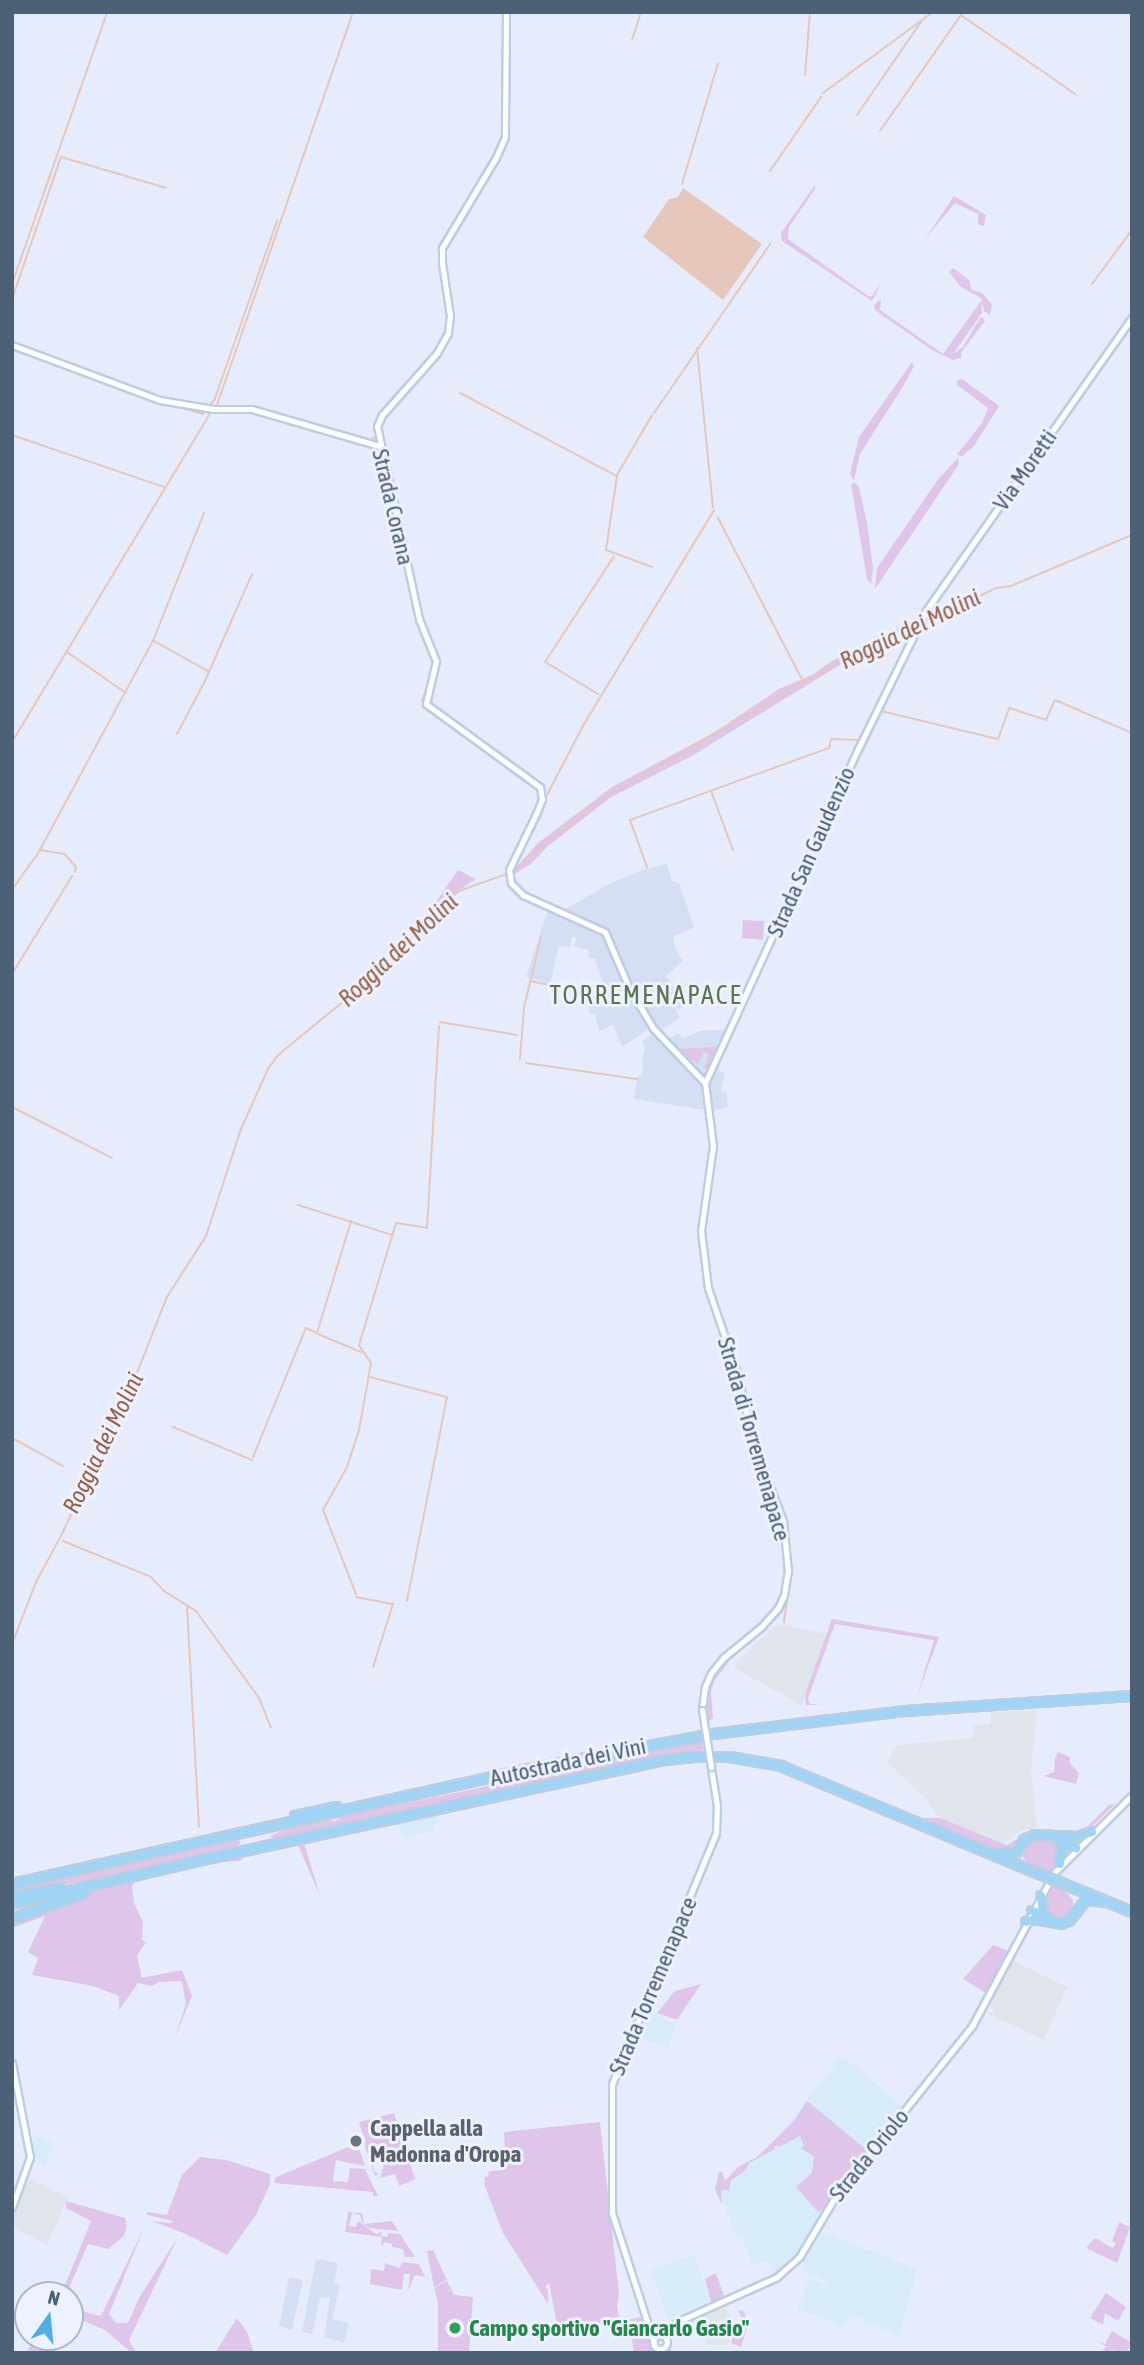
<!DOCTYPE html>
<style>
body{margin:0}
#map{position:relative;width:1144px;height:2365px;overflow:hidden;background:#e7ecfc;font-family:"Asap Condensed",sans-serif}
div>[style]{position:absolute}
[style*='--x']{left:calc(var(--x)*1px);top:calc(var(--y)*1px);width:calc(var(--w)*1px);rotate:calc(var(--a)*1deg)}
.residential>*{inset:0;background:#d5dff3}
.commercial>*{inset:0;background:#d8ebf9}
.industrial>*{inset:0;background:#e0e5ec}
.green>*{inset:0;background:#dfc5e9}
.water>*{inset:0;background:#e5c7bc}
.stream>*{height:2px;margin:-1px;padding:0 1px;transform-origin:1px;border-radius:1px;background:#e5c7bc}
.roads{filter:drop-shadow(2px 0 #bdcde2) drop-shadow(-2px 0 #bdcde2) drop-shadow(0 2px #bdcde2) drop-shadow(0 -2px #bdcde2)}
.secondary>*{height:5px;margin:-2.5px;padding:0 2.5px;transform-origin:2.5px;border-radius:2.5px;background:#fff}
.secondary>.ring{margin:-2.5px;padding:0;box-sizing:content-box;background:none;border:5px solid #fff;border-radius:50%}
.highway>*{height:8px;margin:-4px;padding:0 4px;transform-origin:4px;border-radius:4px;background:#a0d4f4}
.bridges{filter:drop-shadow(2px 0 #bdcde2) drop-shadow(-2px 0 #bdcde2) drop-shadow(0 2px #bdcde2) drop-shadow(0 -2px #bdcde2)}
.secondary-bridge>*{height:5px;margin:-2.5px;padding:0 2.5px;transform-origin:2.5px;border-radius:2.5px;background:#fff}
.highway-bridge>*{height:8px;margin:-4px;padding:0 4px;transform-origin:4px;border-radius:4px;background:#a0d4f4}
.dots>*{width:19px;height:19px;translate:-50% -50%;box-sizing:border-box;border:4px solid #edf2fe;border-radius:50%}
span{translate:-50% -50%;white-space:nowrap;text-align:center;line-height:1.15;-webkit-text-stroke:6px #edf2fe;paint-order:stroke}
.street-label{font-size:23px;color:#4c6175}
.worship-label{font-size:23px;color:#5b616d;font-weight:700}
.left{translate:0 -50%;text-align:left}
.leisure-label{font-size:23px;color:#27864d;font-weight:700}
.water-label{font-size:24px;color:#95614c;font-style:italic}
.quarter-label{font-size:26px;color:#5a7652;letter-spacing:2px}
.frame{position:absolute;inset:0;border:14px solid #4c6175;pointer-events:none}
.north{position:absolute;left:14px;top:2281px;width:70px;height:70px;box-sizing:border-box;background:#edf2fe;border:2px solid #adb8c7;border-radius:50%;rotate:15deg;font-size:19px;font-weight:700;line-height:28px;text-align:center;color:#4c6175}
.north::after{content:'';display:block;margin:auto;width:24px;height:32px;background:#50afe2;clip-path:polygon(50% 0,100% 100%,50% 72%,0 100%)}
</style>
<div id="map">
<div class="residential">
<i style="clip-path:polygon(667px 864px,672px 881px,679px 883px,694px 927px,673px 937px,676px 950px,683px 961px,666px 976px,684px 1006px,680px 1010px,675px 1006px,679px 1018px,660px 1031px,667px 1041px,678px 1033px,683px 1038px,700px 1031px,729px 1029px,715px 1068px,725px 1074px,721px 1091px,726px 1092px,728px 1107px,711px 1111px,634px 1099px,638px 1075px,642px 1076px,643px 1069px,642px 1059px,645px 1047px,642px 1042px,654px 1032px,649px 1029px,622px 1047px,613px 1025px,599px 1031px,595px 1013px,590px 1014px,583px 989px,603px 983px,595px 959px,588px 957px,589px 950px,574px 946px,576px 937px,572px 937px,570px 948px,559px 946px,550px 984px,526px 977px,549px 906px,562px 911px,611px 883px,645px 869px)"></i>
<i style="clip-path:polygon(316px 2259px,338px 2263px,334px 2283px,340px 2285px,332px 2319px,349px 2323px,344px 2343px,324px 2337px,330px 2297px,320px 2298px,312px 2334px,302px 2332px)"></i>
<i style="clip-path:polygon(289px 2277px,303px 2280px,292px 2330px,279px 2326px)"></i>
</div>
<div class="commercial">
<i style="clip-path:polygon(437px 1814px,438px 1822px,435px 1824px,434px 1830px,406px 1837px,396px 1825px)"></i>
<i style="clip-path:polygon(644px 2010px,676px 2024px,668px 2048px,632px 2035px)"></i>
<i style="clip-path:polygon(842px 2055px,905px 2108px,820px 2214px,803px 2249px,776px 2274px,767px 2260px,753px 2265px,741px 2236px,737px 2238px,717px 2186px,772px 2144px)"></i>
<i style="clip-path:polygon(37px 2135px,53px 2143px,45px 2165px,32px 2160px,30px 2149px)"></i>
<i style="clip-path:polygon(823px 2232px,917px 2269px,899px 2336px,849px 2314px,842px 2327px,797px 2308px,810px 2278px,826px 2285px,828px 2282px,800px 2269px)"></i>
<i style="clip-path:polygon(694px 2255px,710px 2301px,668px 2319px,651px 2270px)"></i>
</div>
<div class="industrial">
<i style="clip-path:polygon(777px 1624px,827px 1634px,802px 1706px,735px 1668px,735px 1663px)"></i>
<i style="clip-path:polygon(1037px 1710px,1031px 1771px,1037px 1828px,1022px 1830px,1003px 1844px,938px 1816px,925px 1798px,887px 1762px,897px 1745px,973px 1738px,973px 1725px,991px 1724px,991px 1712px)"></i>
<i style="clip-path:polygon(1012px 1960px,1067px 1987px,1044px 2040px,983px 2012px,986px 2010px,991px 2013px,994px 2009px,988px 2003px)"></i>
<i style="clip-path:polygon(32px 2180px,68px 2198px,47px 2245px,12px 2226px,12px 2215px,28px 2181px)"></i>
<i style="clip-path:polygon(725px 2303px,734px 2327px,728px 2345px,709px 2345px,702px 2332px,695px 2335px,693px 2331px,682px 2335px,678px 2325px)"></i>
</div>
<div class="green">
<i style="clip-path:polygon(815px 185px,815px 189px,789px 227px,788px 239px,868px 296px,872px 296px,881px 283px,872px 301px,782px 241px,781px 233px)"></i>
<i style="clip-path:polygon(954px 196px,986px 215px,984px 226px,978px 224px,978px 214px,955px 203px,925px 239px)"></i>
<i style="clip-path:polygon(953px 268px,969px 280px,972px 290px,982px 293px,992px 304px,990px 315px,984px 311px,981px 298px,961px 287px,949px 272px)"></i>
<i style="clip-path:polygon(881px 299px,880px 310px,943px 354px,981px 301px,982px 313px,953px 354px,963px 347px,980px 318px,982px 317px,985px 321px,962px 351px,961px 358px,953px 360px,932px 350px,875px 310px,874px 305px)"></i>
<i style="clip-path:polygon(912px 362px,914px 366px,907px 380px,860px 454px,854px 480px,850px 474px,859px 437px)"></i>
<i style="clip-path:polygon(962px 379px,999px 406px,974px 446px,962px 456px,957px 455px,958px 453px,982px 423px,988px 408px,957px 385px,957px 381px)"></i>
<i style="clip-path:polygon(958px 458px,959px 464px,875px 589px,877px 568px,939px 478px)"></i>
<i style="clip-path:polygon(854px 482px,859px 487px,867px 523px,873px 568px,871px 584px,867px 579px,851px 484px)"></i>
<i style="clip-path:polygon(914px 625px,913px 631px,893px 638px,843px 663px,690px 757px,611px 797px,548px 846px,531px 864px,513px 875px,511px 873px,538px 843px,612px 787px,715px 732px,779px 689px,814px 674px,830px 662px,898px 628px)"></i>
<i style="clip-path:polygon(458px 870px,476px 879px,444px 900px,422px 922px)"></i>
<i style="clip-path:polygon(743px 920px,764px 921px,763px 940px,742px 938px)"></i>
<i style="clip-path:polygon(717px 1047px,719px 1051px,709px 1071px,704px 1068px,709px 1054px,704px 1052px,698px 1064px,673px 1049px)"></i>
<i style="clip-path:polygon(832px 1619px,939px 1637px,917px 1696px,934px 1640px,835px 1624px,808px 1698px,810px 1704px,822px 1705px,806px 1705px,805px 1695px)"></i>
<i style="clip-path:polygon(739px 1648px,714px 1681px,711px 1692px,713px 1718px,707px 1723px,706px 1698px,714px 1674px)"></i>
<i style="clip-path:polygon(702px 1742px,704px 1754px,671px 1755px,277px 1841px,270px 1836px,286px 1829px,328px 1820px,335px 1821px,344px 1816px,507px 1782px,559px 1767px)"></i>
<i style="clip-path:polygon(1058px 1752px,1070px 1757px,1070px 1763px,1079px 1773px,1076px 1784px,1044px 1776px,1054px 1772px,1055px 1758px)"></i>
<i style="clip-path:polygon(862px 1795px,923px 1818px,941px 1818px,1006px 1845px,1033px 1831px,1083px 1831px,1109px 1805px,1115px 1804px,1087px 1832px,1031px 1833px,1014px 1850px,1002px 1853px)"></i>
<i style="clip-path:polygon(1034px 1838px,1052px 1838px,1060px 1844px,1061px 1857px,1050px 1874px,1031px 1866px,1023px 1858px,1023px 1847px)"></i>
<i style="clip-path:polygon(239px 1840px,241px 1843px,237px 1846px,205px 1853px,203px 1857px,12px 1895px,12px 1890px)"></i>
<i style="clip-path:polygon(304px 1842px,320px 1896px,298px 1845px,243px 1857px,240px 1861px,223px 1862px,221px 1859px,217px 1863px,201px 1864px,215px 1860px)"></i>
<i style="clip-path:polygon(143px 1877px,135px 1881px,132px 1886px,134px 1903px,143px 1922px,142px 1940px,146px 1942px,137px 1956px,142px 1978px,182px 1970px,192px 1996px,174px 2040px,186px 2004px,182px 1981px,159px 1982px,152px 1986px,138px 1983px,119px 2010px,119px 1996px,93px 1986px,32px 1975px,38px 1958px,28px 1952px,45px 1916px,12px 1928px,12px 1921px,81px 1895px)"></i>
<i style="clip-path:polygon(1051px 1884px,1066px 1891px,1073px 1901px,1072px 1913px,1058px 1921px,1045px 1915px,1045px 1896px)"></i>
<i style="clip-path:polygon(993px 1945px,1009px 1951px,986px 1993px,963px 1979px)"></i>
<i style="clip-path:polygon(701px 1984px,677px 2020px,657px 2013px,675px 1991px)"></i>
<i style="clip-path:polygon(807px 2101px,867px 2150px,822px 2210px,818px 2212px,796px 2187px,812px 2173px,814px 2157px,801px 2148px,804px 2146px,800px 2136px,781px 2146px,774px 2146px,775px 2149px,749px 2163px,745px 2171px,731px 2180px,729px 2191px,724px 2189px,721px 2192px,722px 2205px,715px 2189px,719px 2172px,722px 2172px,725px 2181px,738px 2167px,757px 2157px,794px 2121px)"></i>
<i style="clip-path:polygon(394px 2113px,415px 2179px,399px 2186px,395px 2174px,380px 2178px,384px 2165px,389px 2165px,390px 2160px,386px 2154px,375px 2150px,368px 2152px,375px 2172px,379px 2174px,375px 2176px,365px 2146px,359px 2148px,365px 2166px,336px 2160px,333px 2181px,348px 2182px,350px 2168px,365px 2169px,378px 2196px,373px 2196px,373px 2192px,274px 2183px,276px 2177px,353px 2145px,353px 2138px,363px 2135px,359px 2122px)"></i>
<i style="clip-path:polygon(600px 2122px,619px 2294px,617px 2306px,619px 2316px,610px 2326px,582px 2325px,579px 2330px,567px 2331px,557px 2324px,549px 2283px,545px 2287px,548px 2290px,548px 2304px,503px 2233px,484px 2184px,485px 2177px,489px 2176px,488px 2172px,500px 2170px,498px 2152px,505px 2151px,504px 2132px)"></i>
<i style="clip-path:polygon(200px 2157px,226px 2160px,270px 2174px,270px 2184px,256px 2215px,227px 2255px,186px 2234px,152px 2221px,171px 2223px,174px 2221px,147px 2215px,147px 2212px,167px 2215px,182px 2175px)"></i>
<i style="clip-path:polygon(66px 2201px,125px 2218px,127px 2226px,124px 2236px,108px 2249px,88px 2244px,66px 2295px,61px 2295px,91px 2221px,66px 2208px)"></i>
<i style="clip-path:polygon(348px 2212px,362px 2213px,364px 2224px,392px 2221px,398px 2231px,369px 2228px,362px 2222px,360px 2215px,352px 2213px,349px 2226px,356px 2227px,357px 2222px,360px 2222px,376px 2234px,382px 2232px,381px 2236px,388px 2237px,387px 2233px,400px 2234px,415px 2257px,405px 2257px,403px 2249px,392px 2247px,392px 2244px,385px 2242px,381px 2246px,382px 2237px,345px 2232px)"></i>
<i style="clip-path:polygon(1119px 2222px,1130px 2227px,1117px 2263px,1086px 2248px,1095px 2238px,1113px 2248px,1116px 2243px,1112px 2241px)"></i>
<i style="clip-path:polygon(144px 2228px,109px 2314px,116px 2323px,127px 2323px,130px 2319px,139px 2298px,178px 2237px,129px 2340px,136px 2353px,132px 2353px,105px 2330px,70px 2315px,70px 2308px,101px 2316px)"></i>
<i style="clip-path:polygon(433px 2250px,447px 2280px,434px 2287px,427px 2251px)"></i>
<i style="clip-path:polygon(402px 2262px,419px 2264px,425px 2277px,415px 2275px,408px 2291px,410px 2274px,404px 2274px,402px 2290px,370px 2284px,371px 2269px,384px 2271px,385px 2263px,400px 2268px)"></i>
<i style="clip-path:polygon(716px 2273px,724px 2296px,711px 2302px,705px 2279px)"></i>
<i style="clip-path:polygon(447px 2281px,454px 2295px,473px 2297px,469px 2353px,438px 2353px,438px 2303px,434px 2288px)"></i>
<i style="clip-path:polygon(1106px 2293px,1126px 2307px,1118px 2321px,1105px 2313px,1103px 2325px,1090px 2318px)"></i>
<i style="clip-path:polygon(738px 2310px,743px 2311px,749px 2322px,741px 2347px,731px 2343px,735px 2332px,739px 2331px,737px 2328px,741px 2317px)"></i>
<i style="clip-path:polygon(642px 2317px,651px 2342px,651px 2353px,634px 2353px,632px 2339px,627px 2339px,625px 2320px)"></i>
<i style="clip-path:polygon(237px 2318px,247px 2332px,254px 2353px,215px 2353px)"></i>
<i style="clip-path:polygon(1112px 2331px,1132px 2343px,1126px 2353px,1112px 2350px,1102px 2353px,1106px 2346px,1097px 2342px,1105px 2344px)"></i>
<i style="clip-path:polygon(34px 2337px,50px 2337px,58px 2344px,54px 2353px,27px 2353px)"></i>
</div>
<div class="water">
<i style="clip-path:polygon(683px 188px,762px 244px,723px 300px,643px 237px,669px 199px,678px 197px)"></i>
</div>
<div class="stream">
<i style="--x:962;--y:16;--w:93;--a:34.5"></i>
<i style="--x:632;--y:40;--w:29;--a:-72"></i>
<i style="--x:1041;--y:70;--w:42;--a:35.2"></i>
<i style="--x:805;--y:75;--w:63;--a:-85.5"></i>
<i style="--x:823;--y:93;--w:137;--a:-36.4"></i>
<i style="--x:857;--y:115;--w:113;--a:-55.5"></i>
<i style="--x:880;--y:131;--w:145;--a:-55.1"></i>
<i style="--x:770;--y:171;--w:90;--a:-55.4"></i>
<i style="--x:682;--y:184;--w:126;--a:-73.4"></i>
<i style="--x:12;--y:284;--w:288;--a:-70.7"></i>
<i style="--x:1092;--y:284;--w:67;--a:-53.5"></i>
<i style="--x:12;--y:299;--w:150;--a:-71"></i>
<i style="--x:61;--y:157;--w:109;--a:16.4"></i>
<i style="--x:12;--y:342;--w:159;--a:20.3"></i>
<i style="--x:161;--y:397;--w:29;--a:10"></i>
<i style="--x:697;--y:348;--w:160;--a:84.3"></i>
<i style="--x:460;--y:393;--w:178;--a:27.9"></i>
<i style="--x:617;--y:476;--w:75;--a:98.5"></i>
<i style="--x:606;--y:550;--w:49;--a:20.3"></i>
<i style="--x:146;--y:398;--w:12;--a:20"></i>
<i style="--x:169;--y:404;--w:36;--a:16"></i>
<i style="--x:209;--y:405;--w:6;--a:-39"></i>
<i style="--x:214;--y:401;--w:191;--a:-70.7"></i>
<i style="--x:217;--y:405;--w:416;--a:-70.9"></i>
<i style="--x:654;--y:413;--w:206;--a:-55.5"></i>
<i style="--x:308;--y:428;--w:23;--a:15"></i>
<i style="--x:12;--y:435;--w:161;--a:18.9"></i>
<i style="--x:372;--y:437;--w:6;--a:45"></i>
<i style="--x:375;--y:447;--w:124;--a:76"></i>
<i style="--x:617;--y:475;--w:69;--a:-59.7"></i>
<i style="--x:718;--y:518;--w:184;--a:62.5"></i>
<i style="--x:410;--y:590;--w:20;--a:81"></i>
<i style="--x:413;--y:610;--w:44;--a:68.7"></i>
<i style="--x:920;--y:626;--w:85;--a:-26.6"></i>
<i style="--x:996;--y:588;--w:15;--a:-8"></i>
<i style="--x:1011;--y:586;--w:131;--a:-22.9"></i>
<i style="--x:154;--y:641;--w:62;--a:29.1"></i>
<i style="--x:67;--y:652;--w:72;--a:34.8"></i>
<i style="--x:429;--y:680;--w:22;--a:108"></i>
<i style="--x:422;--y:701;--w:24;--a:42"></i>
<i style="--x:598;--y:694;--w:62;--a:-148.9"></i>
<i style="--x:545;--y:662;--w:126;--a:-56.9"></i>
<i style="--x:881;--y:711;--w:120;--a:13.5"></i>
<i style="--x:998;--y:739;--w:33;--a:-70"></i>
<i style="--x:1009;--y:708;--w:39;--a:18"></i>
<i style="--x:1046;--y:720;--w:22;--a:-66"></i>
<i style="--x:1055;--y:700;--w:84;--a:23.2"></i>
<i style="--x:177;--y:734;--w:60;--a:-62.2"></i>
<i style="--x:205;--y:681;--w:117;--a:-66.3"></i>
<i style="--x:12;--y:742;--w:385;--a:-58.9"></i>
<i style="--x:711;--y:791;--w:63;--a:69.6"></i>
<i style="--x:547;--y:795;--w:80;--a:-62.5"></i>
<i style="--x:584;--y:724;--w:250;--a:-58.7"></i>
<i style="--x:40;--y:850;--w:25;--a:9"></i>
<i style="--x:65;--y:854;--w:17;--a:50"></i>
<i style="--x:76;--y:867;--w:5;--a:101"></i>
<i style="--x:36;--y:857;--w:246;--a:-61.6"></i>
<i style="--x:153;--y:641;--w:138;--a:-68.3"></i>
<i style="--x:647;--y:867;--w:50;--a:-109.9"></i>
<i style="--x:630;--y:820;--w:212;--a:-19.9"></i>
<i style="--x:829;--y:748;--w:9;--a:-77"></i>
<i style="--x:831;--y:739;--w:30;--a:2"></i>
<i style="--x:12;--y:890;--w:39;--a:-55"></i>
<i style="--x:12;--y:974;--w:115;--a:-58.5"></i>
<i style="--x:530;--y:981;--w:54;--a:11.7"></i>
<i style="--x:440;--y:1022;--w:78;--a:9.6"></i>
<i style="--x:520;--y:1059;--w:51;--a:-85.5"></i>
<i style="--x:524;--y:1008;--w:74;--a:-76.7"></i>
<i style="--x:526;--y:1063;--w:112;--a:8.2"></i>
<i style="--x:12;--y:1107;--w:112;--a:27"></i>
<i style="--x:298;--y:1205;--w:99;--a:17.7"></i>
<i style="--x:318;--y:1334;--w:47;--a:22.7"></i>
<i style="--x:370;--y:1377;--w:80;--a:14.6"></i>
<i style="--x:447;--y:1397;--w:208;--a:101.1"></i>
<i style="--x:173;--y:1427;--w:86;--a:22.7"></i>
<i style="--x:12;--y:1438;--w:58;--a:28.8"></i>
<i style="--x:756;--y:1441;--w:35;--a:68"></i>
<i style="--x:253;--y:1457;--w:139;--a:-67.7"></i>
<i style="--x:306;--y:1328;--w:12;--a:24"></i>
<i style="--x:317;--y:1333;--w:117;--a:-73.1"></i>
<i style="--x:770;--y:1478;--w:9;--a:69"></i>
<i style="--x:777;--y:1497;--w:1;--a:45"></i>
<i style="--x:786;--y:1528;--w:19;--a:84"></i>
<i style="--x:63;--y:1541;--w:95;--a:22.2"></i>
<i style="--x:151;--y:1577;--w:19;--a:47"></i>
<i style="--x:164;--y:1591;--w:38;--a:32"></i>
<i style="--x:196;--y:1611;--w:107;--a:54.1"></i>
<i style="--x:259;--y:1698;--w:32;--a:68"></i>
<i style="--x:356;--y:1594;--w:90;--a:-111.4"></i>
<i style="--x:323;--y:1510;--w:49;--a:-60.8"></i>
<i style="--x:347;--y:1467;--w:39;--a:-72"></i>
<i style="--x:359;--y:1430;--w:68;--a:-79.8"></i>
<i style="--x:371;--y:1363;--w:22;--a:-124"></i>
<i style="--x:359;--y:1345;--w:127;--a:-73.1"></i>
<i style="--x:396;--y:1223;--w:31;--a:9"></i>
<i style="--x:427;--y:1228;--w:202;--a:-86.6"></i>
<i style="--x:356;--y:1597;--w:38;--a:11"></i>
<i style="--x:393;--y:1604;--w:66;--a:107.6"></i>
<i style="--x:187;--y:1606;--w:221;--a:86.9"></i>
<i style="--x:784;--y:1622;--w:45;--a:-82.4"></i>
<i style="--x:12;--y:1644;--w:66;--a:-68.8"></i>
<i style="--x:36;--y:1582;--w:55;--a:-61.6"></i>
<i style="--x:62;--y:1534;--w:178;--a:-65"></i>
<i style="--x:137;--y:1373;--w:82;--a:-68.5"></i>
<i style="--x:167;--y:1297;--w:72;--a:-57.4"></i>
<i style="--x:206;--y:1236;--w:113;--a:-71.9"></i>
<i style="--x:241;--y:1129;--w:66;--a:-65.8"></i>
<i style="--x:268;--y:1069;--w:17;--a:-54"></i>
<i style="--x:278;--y:1055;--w:150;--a:-39.3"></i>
<i style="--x:394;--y:960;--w:57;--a:-50.7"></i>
<i style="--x:430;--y:916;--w:38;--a:-41"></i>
<i style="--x:459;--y:891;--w:56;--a:-19.7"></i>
<i style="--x:512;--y:872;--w:50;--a:-41.7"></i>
<i style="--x:549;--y:839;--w:21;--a:-29"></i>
<i style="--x:567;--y:829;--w:33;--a:-45"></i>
<i style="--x:590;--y:806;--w:246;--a:-30.2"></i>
<i style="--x:803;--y:682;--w:18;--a:-22"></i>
<i style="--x:820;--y:675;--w:14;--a:-45"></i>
<i style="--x:830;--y:665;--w:64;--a:-27.8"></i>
<i style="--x:887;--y:635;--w:29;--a:-16"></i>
</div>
<div class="roads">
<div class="secondary">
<i style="--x:506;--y:12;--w:125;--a:90.5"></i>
<i style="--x:505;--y:137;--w:24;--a:114"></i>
<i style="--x:495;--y:159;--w:104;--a:120.8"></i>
<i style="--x:442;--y:248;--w:15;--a:90"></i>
<i style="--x:442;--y:263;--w:54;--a:81.4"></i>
<i style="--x:450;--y:316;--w:17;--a:97"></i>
<i style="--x:448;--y:333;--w:23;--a:119"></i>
<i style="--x:437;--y:353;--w:83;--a:131.6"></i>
<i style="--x:382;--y:415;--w:12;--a:114"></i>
<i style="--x:377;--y:426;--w:198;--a:77.7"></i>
<i style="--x:419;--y:619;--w:45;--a:68"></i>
<i style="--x:436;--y:661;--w:44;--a:103.1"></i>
<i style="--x:426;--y:704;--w:141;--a:36.1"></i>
<i style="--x:540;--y:787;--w:12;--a:81"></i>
<i style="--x:542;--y:799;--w:14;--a:111"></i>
<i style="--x:537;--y:812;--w:64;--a:115.8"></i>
<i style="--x:509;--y:870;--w:13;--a:81"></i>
<i style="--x:511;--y:883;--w:17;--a:45"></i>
<i style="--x:523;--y:895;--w:90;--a:24.3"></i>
<i style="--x:605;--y:932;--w:61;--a:66.8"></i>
<i style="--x:629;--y:988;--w:47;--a:59"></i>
<i style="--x:653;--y:1028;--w:76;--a:46.6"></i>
<i style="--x:12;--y:345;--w:158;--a:20.4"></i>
<i style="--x:160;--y:400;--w:54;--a:9.6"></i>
<i style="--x:213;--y:409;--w:39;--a:0"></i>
<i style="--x:252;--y:409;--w:132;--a:16.2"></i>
<i style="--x:702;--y:1710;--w:23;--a:-83"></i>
<i style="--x:705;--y:1687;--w:15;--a:-67"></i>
<i style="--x:711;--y:1673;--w:19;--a:-51"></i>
<i style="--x:723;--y:1658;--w:49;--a:-39.2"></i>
<i style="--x:761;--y:1627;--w:25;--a:-48"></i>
<i style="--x:778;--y:1608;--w:14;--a:-65"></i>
<i style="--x:784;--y:1595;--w:24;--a:-81"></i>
<i style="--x:788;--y:1571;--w:50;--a:-95.7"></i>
<i style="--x:783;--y:1521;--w:75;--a:-111.1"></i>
<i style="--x:756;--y:1451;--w:80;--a:-103.7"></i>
<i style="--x:737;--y:1373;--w:90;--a:-108.8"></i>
<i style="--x:708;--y:1288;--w:57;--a:-97"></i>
<i style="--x:701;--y:1231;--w:86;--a:-82"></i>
<i style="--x:713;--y:1146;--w:64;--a:-97.2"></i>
<i style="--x:705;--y:1083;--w:370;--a:-65.4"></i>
<i style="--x:859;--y:747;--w:150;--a:-63.9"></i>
<i style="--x:925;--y:612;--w:360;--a:-54.9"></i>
<i style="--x:1054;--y:1873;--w:110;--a:-45"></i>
<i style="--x:12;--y:2063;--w:96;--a:79.2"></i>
<i style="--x:30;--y:2157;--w:53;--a:109.8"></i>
<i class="ring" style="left:653px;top:2335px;width:9px;height:9px"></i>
<i style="--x:657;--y:2336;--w:29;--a:-34"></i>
<i style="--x:681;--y:2320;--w:105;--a:-24.1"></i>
<i style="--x:777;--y:2277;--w:31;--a:-42"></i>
<i style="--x:800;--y:2256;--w:69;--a:-59.3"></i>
<i style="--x:835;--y:2197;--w:219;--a:-51.3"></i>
<i style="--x:972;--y:2026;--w:161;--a:-61.8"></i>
<i style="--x:654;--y:2343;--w:137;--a:-107.9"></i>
<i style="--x:612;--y:2213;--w:129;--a:-90"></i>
<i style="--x:612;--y:2084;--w:272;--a:-67.5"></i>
<i style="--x:716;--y:1833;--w:27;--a:-88"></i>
<i style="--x:717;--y:1806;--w:39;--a:-99"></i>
</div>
<div class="highway">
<i style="--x:295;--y:1816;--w:43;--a:-12.1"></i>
<i style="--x:1054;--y:1837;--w:25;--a:27"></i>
<i style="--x:1000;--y:1854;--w:16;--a:-4"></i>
<i style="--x:1016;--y:1853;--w:15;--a:-58"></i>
<i style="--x:1024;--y:1840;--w:12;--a:-24"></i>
<i style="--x:1035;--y:1835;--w:43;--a:2.7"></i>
<i style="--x:1078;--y:1837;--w:15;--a:-20"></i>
<i style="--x:1060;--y:1864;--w:21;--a:-82"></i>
<i style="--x:1059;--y:1882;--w:79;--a:22.3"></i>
<i style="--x:12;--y:1884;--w:530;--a:-12.54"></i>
<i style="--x:529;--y:1769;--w:187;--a:-10.8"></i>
<i style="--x:713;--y:1734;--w:193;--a:-6.8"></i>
<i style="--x:905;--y:1711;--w:227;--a:-3.8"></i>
<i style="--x:1041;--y:1896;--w:18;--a:84"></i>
<i style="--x:12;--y:1897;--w:49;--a:-10.6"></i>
<i style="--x:12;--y:1904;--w:200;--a:-13"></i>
<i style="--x:207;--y:1859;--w:469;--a:-12.2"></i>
<i style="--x:665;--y:1760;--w:27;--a:-6"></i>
<i style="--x:692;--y:1757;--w:38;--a:0"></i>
<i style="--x:730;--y:1757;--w:52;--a:10"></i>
<i style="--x:781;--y:1766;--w:277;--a:22.7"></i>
<i style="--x:1032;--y:1911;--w:11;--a:15"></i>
<i style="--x:1043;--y:1914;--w:10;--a:45"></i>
<i style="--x:12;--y:1919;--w:77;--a:-19.6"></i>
<i style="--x:1026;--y:1922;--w:9;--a:-18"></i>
<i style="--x:1035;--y:1919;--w:27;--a:10"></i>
<i style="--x:1062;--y:1924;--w:9;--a:-27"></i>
<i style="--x:1070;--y:1920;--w:26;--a:-51"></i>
<i style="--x:1086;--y:1900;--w:20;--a:6"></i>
</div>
</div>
<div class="bridges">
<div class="secondary-bridge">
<i style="--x:702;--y:1710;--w:58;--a:81"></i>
</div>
<div class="highway-bridge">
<i style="--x:1037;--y:1873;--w:24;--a:22"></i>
</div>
</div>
<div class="dots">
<i style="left:356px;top:2141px;background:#6b7280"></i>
<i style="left:455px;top:2328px;background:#2e9e5b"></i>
</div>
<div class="street-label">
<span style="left:1025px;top:470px;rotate:-55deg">Via Moretti</span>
<span style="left:393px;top:507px;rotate:77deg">Strada Corana</span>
<span style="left:811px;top:852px;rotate:-66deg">Strada San Gaudenzio</span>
<span style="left:754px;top:1439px;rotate:74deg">Strada di Torremenapace</span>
<span style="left:568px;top:1762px;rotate:-12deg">Autostrada dei Vini</span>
<span style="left:653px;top:1986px;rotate:-67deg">Strada Torremenapace</span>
<span style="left:869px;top:2155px;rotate:-51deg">Strada Oriolo</span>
</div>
<div class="worship-label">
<span class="left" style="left:370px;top:2141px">Cappella alla<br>Madonna d'Oropa</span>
</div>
<div class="leisure-label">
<span class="left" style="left:469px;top:2328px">Campo sportivo "Giancarlo Gasio"</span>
</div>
<div class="water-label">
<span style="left:910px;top:629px;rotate:-26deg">Roggia dei Molini</span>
<span style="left:398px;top:950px;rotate:-43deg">Roggia dei Molini</span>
<span style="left:103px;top:1443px;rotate:-64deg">Roggia dei Molini</span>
</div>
<div class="quarter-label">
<span style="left:646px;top:996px">TORREMENAPACE</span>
</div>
<div class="frame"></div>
<div class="north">N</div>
</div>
